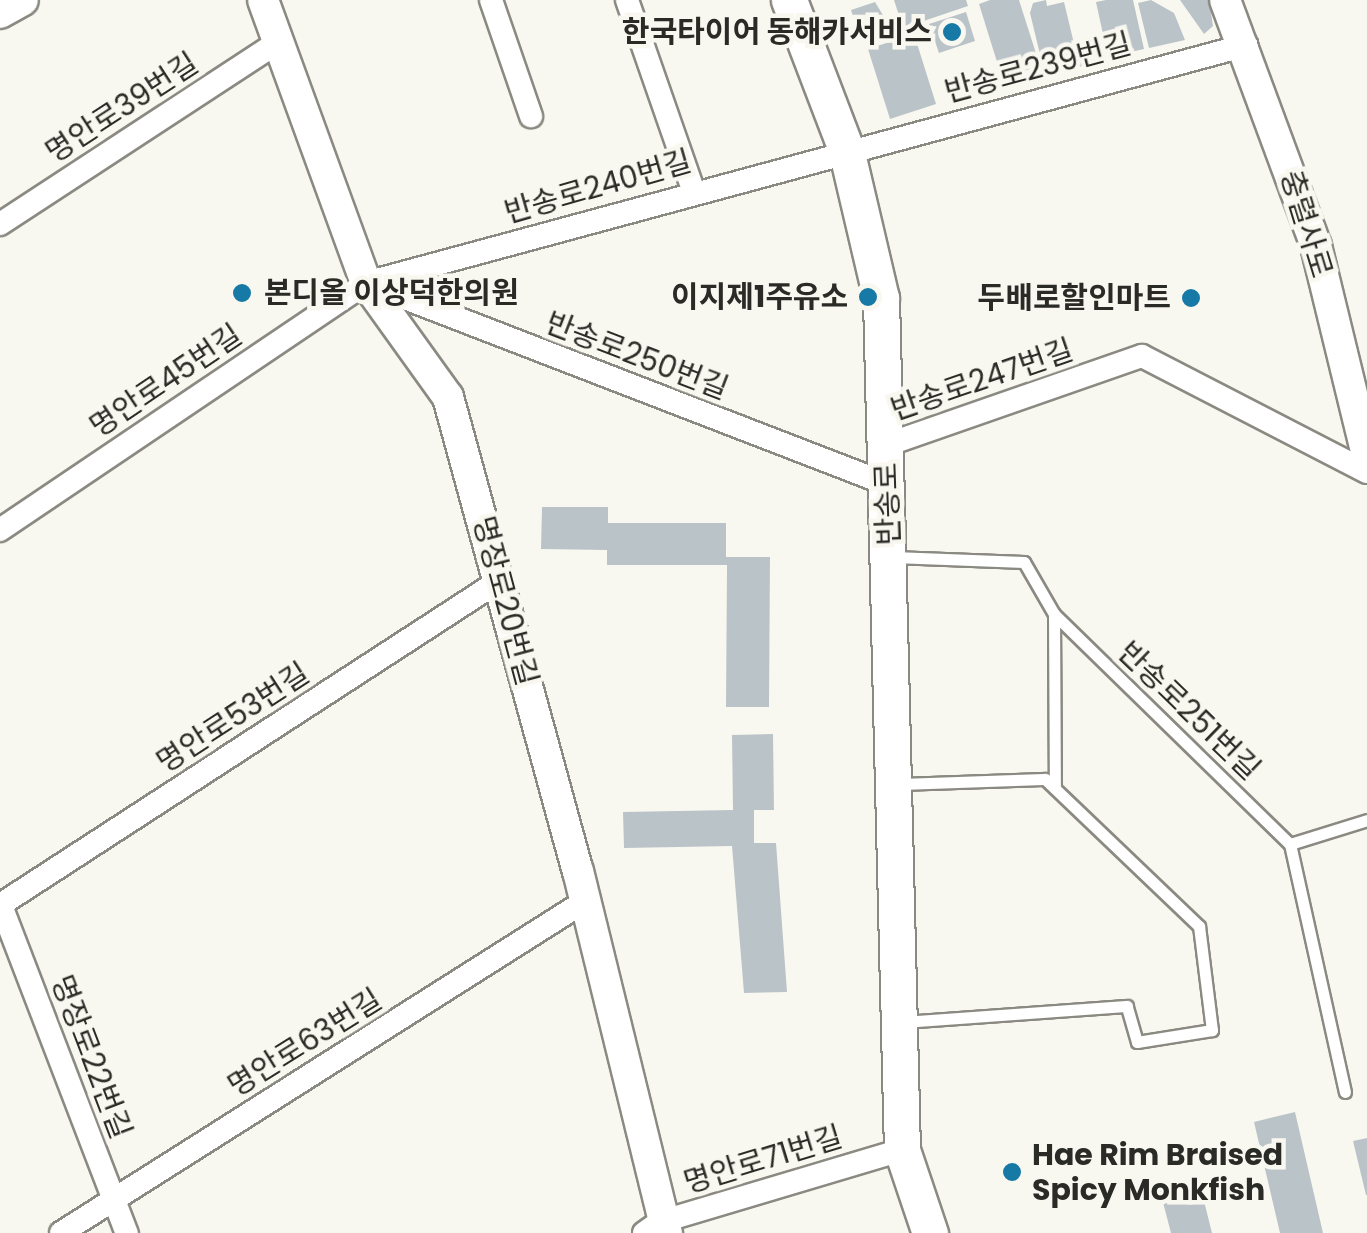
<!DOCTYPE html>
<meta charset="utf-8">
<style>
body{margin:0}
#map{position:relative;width:1367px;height:1233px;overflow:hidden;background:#f9f8f0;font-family:Poppins,"Noto Sans KR",sans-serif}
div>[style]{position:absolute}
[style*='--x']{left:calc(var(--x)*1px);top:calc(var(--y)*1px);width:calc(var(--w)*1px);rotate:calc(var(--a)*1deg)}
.building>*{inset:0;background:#bac3c8}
.roads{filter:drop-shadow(2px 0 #8b8a82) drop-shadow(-2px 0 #8b8a82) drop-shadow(0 2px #8b8a82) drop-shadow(0 -2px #8b8a82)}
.lane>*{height:11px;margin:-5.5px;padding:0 5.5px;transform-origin:5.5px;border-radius:5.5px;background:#fff}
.street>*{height:22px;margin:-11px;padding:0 11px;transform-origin:11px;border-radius:11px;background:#fff}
.secondary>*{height:30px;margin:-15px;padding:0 15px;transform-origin:15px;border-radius:15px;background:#fff}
.primary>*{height:35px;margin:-17.5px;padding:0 17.5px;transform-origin:17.5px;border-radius:17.5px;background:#fff}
.dots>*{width:28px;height:28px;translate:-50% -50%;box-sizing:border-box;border:5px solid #f9f8f0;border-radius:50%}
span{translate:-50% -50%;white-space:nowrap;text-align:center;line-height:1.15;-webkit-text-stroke:9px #f9f8f0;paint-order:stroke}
.poi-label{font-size:30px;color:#2a2a26;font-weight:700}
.right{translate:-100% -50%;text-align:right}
.left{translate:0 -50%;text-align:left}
.street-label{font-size:30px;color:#2a2a26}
</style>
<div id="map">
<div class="building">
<i style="clip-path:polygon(894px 0,966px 0,968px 6px,903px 28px)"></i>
<i style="clip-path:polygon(990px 0,1019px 0,1040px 66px,1002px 78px,979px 4px)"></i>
<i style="clip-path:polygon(1046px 0,1047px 6px,1064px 2px,1077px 56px,1085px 54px,1087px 65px,1045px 75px,1030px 13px,1033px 3px)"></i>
<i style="clip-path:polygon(1106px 0,1133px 0,1144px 49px,1108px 57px,1096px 2px)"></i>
<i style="clip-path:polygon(1151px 0,1174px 13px,1185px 40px,1149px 48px,1138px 3px)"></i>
<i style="clip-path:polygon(1180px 0,1209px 0,1213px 26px,1204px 34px)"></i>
<i style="clip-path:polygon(875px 2px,892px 30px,861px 41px,851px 10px)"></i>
<i style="clip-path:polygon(966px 12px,975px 41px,939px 53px,929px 24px)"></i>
<i style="clip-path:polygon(914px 34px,936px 104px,890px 119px,868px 49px)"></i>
<i style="clip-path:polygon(542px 507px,608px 507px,608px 523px,726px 523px,726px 557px,770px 557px,769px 707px,726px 707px,727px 565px,607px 565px,607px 550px,541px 549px)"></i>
<i style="clip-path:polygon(773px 734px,774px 810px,754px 810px,754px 843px,776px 843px,787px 992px,744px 993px,732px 846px,624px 848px,623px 812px,733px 810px,732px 735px)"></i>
<i style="clip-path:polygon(1295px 1112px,1323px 1233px,1280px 1233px,1254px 1122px)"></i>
<i style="clip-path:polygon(1367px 1138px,1367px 1195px,1366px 1195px,1353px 1141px)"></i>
<i style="clip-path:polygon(1198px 1177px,1212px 1233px,1171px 1233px,1159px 1187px)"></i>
</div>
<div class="roads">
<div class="lane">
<i style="--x:893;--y:557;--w:131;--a:2.2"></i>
<i style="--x:1024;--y:562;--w:60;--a:60"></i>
<i style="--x:1054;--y:614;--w:174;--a:89.7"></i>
<i style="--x:1054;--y:614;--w:330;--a:44.3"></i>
<i style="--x:1290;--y:844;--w:254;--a:77.5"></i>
<i style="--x:899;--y:784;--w:146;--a:-2"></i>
<i style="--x:1045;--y:779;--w:213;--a:43.7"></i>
<i style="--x:1199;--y:926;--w:105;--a:82.9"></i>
<i style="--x:1212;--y:1030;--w:76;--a:170.9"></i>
<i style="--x:1137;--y:1042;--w:37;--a:-106"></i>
<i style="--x:1127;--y:1006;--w:226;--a:175.9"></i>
<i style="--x:1290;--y:844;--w:81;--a:-17.3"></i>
</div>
<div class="street">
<i style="--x:491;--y:0;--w:123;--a:71"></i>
<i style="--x:627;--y:0;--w:203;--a:70.8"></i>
<i style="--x:0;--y:224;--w:331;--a:-33.2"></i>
<i style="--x:366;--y:283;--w:558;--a:21.1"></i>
<i style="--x:886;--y:445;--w:271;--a:-19.2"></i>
<i style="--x:1142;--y:356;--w:253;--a:27.3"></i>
<i style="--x:0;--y:530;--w:442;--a:-34"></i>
<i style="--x:366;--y:283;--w:912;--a:-15.13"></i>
<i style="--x:0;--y:903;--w:354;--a:69"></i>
<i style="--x:0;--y:905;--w:595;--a:-33"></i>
<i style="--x:61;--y:1233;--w:617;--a:-32.35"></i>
<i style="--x:644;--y:1233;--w:19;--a:-35"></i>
<i style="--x:660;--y:1222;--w:252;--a:-16.6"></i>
</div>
<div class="secondary">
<i style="--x:263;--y:0;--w:301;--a:70"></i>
<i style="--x:366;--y:283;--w:140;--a:54.3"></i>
<i style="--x:448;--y:397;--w:492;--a:74.7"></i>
<i style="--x:578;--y:871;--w:373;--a:76.2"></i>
<i style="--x:1225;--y:0;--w:262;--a:69.7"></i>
<i style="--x:1316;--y:246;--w:215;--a:76.3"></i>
<i style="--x:0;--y:13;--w:26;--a:-29"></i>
</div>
<div class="primary">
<i style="--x:789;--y:0;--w:160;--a:69.1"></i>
<i style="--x:846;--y:149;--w:153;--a:76.8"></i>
<i style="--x:881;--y:298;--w:852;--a:88.59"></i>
<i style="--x:902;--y:1150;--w:88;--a:71.4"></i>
</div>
</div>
<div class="dots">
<i style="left:952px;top:32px;background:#1779a5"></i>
<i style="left:242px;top:293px;background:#1779a5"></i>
<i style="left:868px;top:297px;background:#1779a5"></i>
<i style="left:1191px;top:298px;background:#1779a5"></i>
<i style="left:1012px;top:1172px;background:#1779a5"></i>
</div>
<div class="poi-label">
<span class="right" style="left:932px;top:32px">한국타이어 동해카서비스</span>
<span class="left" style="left:264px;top:293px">본디올 이상덕한의원</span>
<span class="right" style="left:848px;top:297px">이지제1주유소</span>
<span class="right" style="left:1171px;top:298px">두배로할인마트</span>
<span class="left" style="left:1032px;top:1172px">Hae Rim Braised<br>Spicy Monkfish</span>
</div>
<div class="street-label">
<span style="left:1038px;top:68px;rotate:-15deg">반송로239번길</span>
<span style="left:122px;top:108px;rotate:-33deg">명안로39번길</span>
<span style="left:598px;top:187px;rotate:-16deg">반송로240번길</span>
<span style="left:1306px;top:224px;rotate:73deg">충렬사로</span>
<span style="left:637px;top:356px;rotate:21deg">반송로250번길</span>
<span style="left:982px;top:380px;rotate:-19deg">반송로247번길</span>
<span style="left:166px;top:381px;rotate:-34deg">명안로45번길</span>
<span style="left:888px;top:504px;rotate:-92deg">반송로</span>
<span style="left:505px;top:601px;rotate:75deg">명장로20번길</span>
<span style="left:1189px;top:711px;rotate:44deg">반송로251번길</span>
<span style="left:233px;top:718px;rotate:-33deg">명안로53번길</span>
<span style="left:305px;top:1043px;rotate:-32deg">명안로63번길</span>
<span style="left:91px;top:1057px;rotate:69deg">명장로22번길</span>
<span style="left:763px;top:1160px;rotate:-17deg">명안로71번길</span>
</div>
</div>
